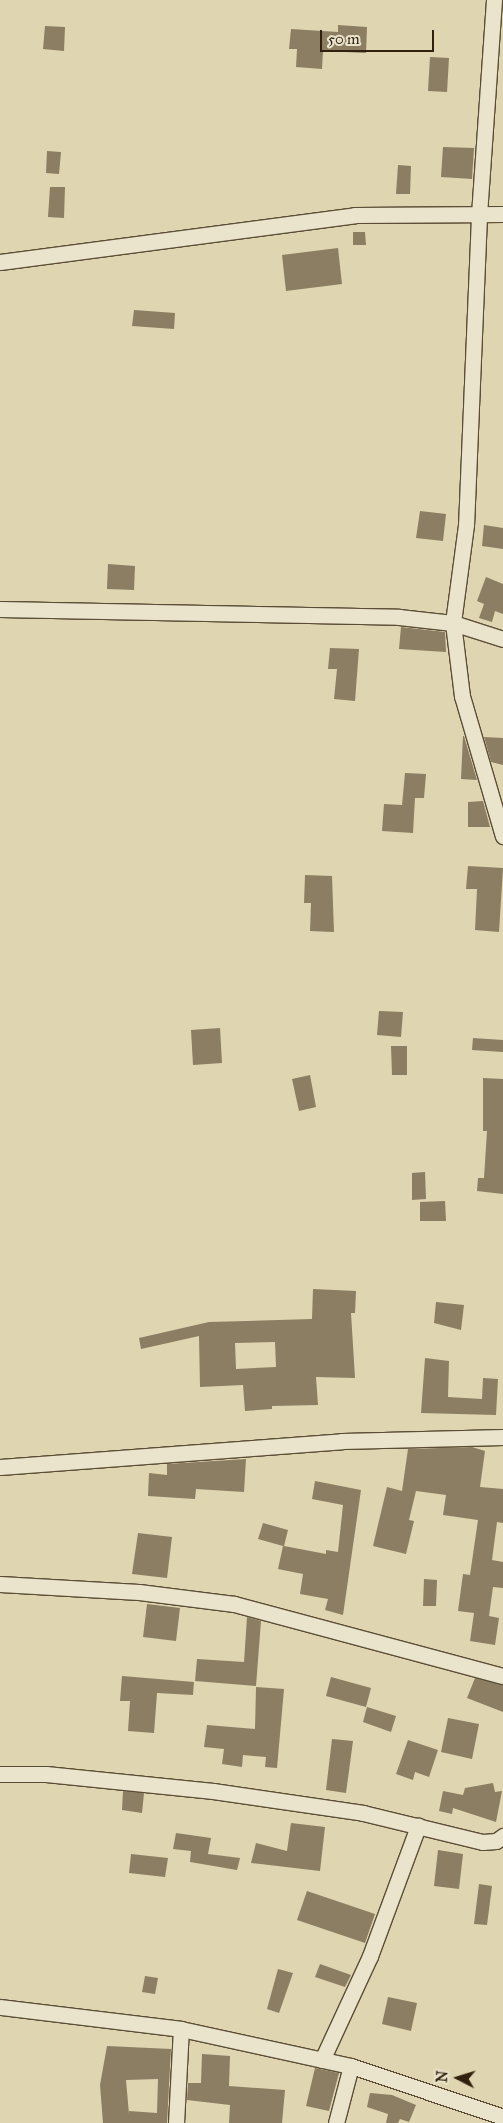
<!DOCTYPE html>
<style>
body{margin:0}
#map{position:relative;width:503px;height:2123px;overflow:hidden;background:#dfd5b0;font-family:"IM FELL Great Primer",serif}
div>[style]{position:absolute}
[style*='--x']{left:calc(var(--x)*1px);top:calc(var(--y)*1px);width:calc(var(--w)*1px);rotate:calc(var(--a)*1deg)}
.building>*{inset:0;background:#8b7e62}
.roads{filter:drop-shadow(1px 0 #5c4d36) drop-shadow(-1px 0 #5c4d36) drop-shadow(0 1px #5c4d36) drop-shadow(0 -1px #5c4d36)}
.minor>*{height:15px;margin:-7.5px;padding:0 7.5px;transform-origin:7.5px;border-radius:7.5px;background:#eae4cc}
span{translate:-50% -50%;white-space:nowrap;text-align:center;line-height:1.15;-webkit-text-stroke:4px #eae4cc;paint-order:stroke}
.north{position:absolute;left:433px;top:2053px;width:50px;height:50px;-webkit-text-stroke:4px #eae4cc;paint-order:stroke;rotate:275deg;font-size:14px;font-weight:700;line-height:20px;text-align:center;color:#31200e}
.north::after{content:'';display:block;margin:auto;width:18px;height:22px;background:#31200e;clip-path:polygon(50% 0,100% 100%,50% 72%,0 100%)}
.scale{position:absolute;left:320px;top:30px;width:114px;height:22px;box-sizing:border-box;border:2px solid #31200e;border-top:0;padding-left:6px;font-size:15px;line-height:18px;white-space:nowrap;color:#31200e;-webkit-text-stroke:4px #eae4cc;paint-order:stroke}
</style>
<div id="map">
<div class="building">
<i style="clip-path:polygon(338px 25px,367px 27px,366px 53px,323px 51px,322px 69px,296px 67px,297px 49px,289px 49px,291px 29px,338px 32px)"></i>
<i style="clip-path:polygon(45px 26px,65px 27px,64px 51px,43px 49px)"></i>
<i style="clip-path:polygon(430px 57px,449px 58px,447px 92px,428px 91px)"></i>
<i style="clip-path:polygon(443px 147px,474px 148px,472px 179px,441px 177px)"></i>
<i style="clip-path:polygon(47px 151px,61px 152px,59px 174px,46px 173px)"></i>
<i style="clip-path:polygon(398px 165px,411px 166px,410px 194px,396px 194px)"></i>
<i style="clip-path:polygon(50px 187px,65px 187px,64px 218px,48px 217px)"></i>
<i style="clip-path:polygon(353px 232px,365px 232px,366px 245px,353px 245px)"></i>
<i style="clip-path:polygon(338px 248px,342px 284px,286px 291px,282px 255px)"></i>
<i style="clip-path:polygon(134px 310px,175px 313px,174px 329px,132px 326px)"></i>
<i style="clip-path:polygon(420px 511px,446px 514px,443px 541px,416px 538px)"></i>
<i style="clip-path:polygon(484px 525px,503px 528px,503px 549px,482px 546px)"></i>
<i style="clip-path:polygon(108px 564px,135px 566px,134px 590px,107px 589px)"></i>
<i style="clip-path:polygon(486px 577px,503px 584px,503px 614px,495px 611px,492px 622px,479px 618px,484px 604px,477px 601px)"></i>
<i style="clip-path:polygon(401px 627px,445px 632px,446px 652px,399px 649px)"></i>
<i style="clip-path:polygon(330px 648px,359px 649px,355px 701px,334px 699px,337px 669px,328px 669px)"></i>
<i style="clip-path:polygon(463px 736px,464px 736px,477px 780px,461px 779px)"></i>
<i style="clip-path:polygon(484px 737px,503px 738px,503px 765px,491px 762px)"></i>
<i style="clip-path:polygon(405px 773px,426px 774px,424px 798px,415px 798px,413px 833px,382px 831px,384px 804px,402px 805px)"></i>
<i style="clip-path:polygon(483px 801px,490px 827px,468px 827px,468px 802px)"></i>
<i style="clip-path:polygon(468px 866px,503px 868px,499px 932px,475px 930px,477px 889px,466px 889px)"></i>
<i style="clip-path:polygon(305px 875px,332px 876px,334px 932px,310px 931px,311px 903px,304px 903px)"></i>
<i style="clip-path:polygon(379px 1011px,403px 1012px,401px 1037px,377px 1035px)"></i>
<i style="clip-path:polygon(220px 1028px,222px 1063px,193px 1065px,191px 1030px)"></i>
<i style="clip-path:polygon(473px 1038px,503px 1040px,503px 1052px,472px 1050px)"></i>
<i style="clip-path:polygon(391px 1046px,407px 1046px,407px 1075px,392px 1075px)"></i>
<i style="clip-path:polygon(310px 1075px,316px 1107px,299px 1111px,292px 1079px)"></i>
<i style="clip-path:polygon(483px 1078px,503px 1079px,503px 1194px,477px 1191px,478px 1178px,484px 1178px,487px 1131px,483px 1131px)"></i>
<i style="clip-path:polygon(425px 1172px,426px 1199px,412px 1200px,412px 1173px)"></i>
<i style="clip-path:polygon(445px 1201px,446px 1221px,420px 1221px,420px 1202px)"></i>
<i style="clip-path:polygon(evenodd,313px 1289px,356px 1291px,355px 1313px,351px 1313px,355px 1378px,316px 1377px,318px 1405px,272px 1406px,272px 1409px,245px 1411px,243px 1385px,200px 1387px,199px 1336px,141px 1349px,139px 1338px,209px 1322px,312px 1319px,313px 1289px,275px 1342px,276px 1367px,236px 1369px,235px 1343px,275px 1342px)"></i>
<i style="clip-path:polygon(436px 1302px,464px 1305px,461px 1330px,434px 1323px)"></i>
<i style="clip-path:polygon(425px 1358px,449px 1361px,448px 1397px,482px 1399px,483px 1378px,498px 1379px,496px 1415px,421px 1413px)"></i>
<i style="clip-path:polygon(472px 1447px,485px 1451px,480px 1487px,503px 1489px,503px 1523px,497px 1522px,492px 1560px,503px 1562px,503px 1588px,493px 1587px,489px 1616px,499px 1618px,495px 1645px,470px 1641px,474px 1613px,458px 1611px,463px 1574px,470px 1575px,478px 1520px,443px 1515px,446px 1495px,416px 1491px,409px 1520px,414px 1521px,406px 1554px,373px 1546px,387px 1487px,402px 1491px,408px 1449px)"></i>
<i style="clip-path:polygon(246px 1459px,244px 1492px,196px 1489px,195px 1499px,148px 1496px,149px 1473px,167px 1475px,167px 1464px)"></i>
<i style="clip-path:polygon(315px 1481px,361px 1490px,343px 1615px,325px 1610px,328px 1599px,300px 1594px,303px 1574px,278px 1569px,283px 1546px,258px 1539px,263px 1523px,288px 1530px,284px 1546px,326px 1554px,326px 1550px,338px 1552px,343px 1505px,312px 1499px)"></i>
<i style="clip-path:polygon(138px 1533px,172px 1537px,167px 1578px,132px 1574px)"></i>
<i style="clip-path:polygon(424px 1579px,437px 1580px,436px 1606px,423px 1606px)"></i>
<i style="clip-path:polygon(147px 1604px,180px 1608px,176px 1641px,143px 1637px)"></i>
<i style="clip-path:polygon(247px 1617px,261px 1621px,256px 1686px,195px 1681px,197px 1659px,244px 1662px)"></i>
<i style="clip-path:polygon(122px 1676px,194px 1682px,193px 1695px,157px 1693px,154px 1733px,128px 1731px,130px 1701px,120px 1701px)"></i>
<i style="clip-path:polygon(331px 1677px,371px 1688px,366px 1707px,326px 1696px)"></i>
<i style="clip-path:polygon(475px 1678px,503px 1685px,503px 1712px,467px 1698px)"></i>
<i style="clip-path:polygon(256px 1687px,284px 1689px,277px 1768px,265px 1767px,266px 1757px,243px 1755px,242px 1767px,222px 1764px,224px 1749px,204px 1747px,207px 1725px,255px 1729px)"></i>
<i style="clip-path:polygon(367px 1707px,396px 1716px,391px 1732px,363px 1722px)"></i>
<i style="clip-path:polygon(448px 1718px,479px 1724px,472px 1759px,441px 1752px)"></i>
<i style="clip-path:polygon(332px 1739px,353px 1741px,346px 1793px,326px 1790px)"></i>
<i style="clip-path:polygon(408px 1740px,438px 1750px,429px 1777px,415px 1772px,413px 1780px,396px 1774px)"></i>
<i style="clip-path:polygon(493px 1783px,495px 1792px,502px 1791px,496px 1822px,453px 1808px,452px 1814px,439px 1811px,443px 1791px,463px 1795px,465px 1788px)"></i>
<i style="clip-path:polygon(123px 1791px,144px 1793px,142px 1813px,122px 1810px)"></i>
<i style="clip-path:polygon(291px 1823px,325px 1827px,320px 1871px,251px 1863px,256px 1843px,287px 1851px)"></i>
<i style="clip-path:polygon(176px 1833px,211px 1838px,208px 1854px,240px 1858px,237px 1870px,190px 1862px,191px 1851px,173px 1849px)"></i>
<i style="clip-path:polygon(438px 1850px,463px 1854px,459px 1889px,434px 1886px)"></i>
<i style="clip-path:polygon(131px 1854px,168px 1858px,165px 1877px,129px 1873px)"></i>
<i style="clip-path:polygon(479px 1884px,492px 1886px,487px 1925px,474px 1924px)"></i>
<i style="clip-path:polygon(307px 1891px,375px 1914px,365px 1943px,297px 1920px)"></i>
<i style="clip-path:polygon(320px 1964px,351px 1975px,345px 1987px,315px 1977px)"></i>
<i style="clip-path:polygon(278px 1969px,293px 1973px,279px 2013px,267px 2009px)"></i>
<i style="clip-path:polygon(145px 1976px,158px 1978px,155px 1994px,142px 1992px)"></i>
<i style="clip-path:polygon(388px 1997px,417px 2003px,411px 2031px,382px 2024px)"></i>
<i style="clip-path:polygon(evenodd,107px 2046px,171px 2049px,167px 2123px,103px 2123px,100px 2085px,107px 2046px,158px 2079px,157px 2113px,129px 2111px,129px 2114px,126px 2080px,158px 2079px)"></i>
<i style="clip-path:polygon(202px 2054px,230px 2056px,229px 2086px,285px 2090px,282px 2123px,229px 2123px,230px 2105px,187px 2100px,188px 2083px,201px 2083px)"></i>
<i style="clip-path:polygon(315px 2068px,339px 2073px,329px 2111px,306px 2106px)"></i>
<i style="clip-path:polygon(370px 2093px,392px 2095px,416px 2105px,409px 2122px,400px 2119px,398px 2123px,386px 2123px,388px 2114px,367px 2107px)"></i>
</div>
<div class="roads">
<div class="minor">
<i style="--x:494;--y:0;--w:217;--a:94"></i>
<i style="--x:479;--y:216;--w:309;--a:92.4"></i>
<i style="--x:466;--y:525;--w:99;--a:97.6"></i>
<i style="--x:453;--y:623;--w:74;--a:83"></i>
<i style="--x:462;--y:696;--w:146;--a:73.7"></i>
<i style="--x:0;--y:262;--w:358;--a:-7.5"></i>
<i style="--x:355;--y:215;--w:148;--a:-0.4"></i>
<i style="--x:0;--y:609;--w:399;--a:1.1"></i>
<i style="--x:399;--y:617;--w:54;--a:6.3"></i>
<i style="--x:453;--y:623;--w:52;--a:17.7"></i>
<i style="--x:0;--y:1467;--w:343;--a:-4.3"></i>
<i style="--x:342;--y:1441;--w:161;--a:-1.4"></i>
<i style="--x:0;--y:1584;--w:139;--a:3.3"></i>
<i style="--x:139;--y:1592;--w:96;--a:7.2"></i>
<i style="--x:234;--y:1604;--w:278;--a:15"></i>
<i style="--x:0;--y:1774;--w:46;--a:0"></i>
<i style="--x:46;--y:1774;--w:168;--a:5.8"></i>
<i style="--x:213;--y:1791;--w:152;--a:8.3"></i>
<i style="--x:363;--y:1813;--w:123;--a:13.6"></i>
<i style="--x:483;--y:1842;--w:13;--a:-4"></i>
<i style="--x:496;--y:1841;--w:9;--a:-36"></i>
<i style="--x:0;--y:2007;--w:182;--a:6.9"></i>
<i style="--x:181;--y:2029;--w:174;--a:12.3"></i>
<i style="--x:351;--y:2066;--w:160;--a:18.5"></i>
<i style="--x:322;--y:2060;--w:115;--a:-65.2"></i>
<i style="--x:370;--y:1956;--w:139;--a:-69.7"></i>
<i style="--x:176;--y:2123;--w:94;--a:-87"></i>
<i style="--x:336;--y:2123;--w:59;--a:-75.3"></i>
</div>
</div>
<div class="north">N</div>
<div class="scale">50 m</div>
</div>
